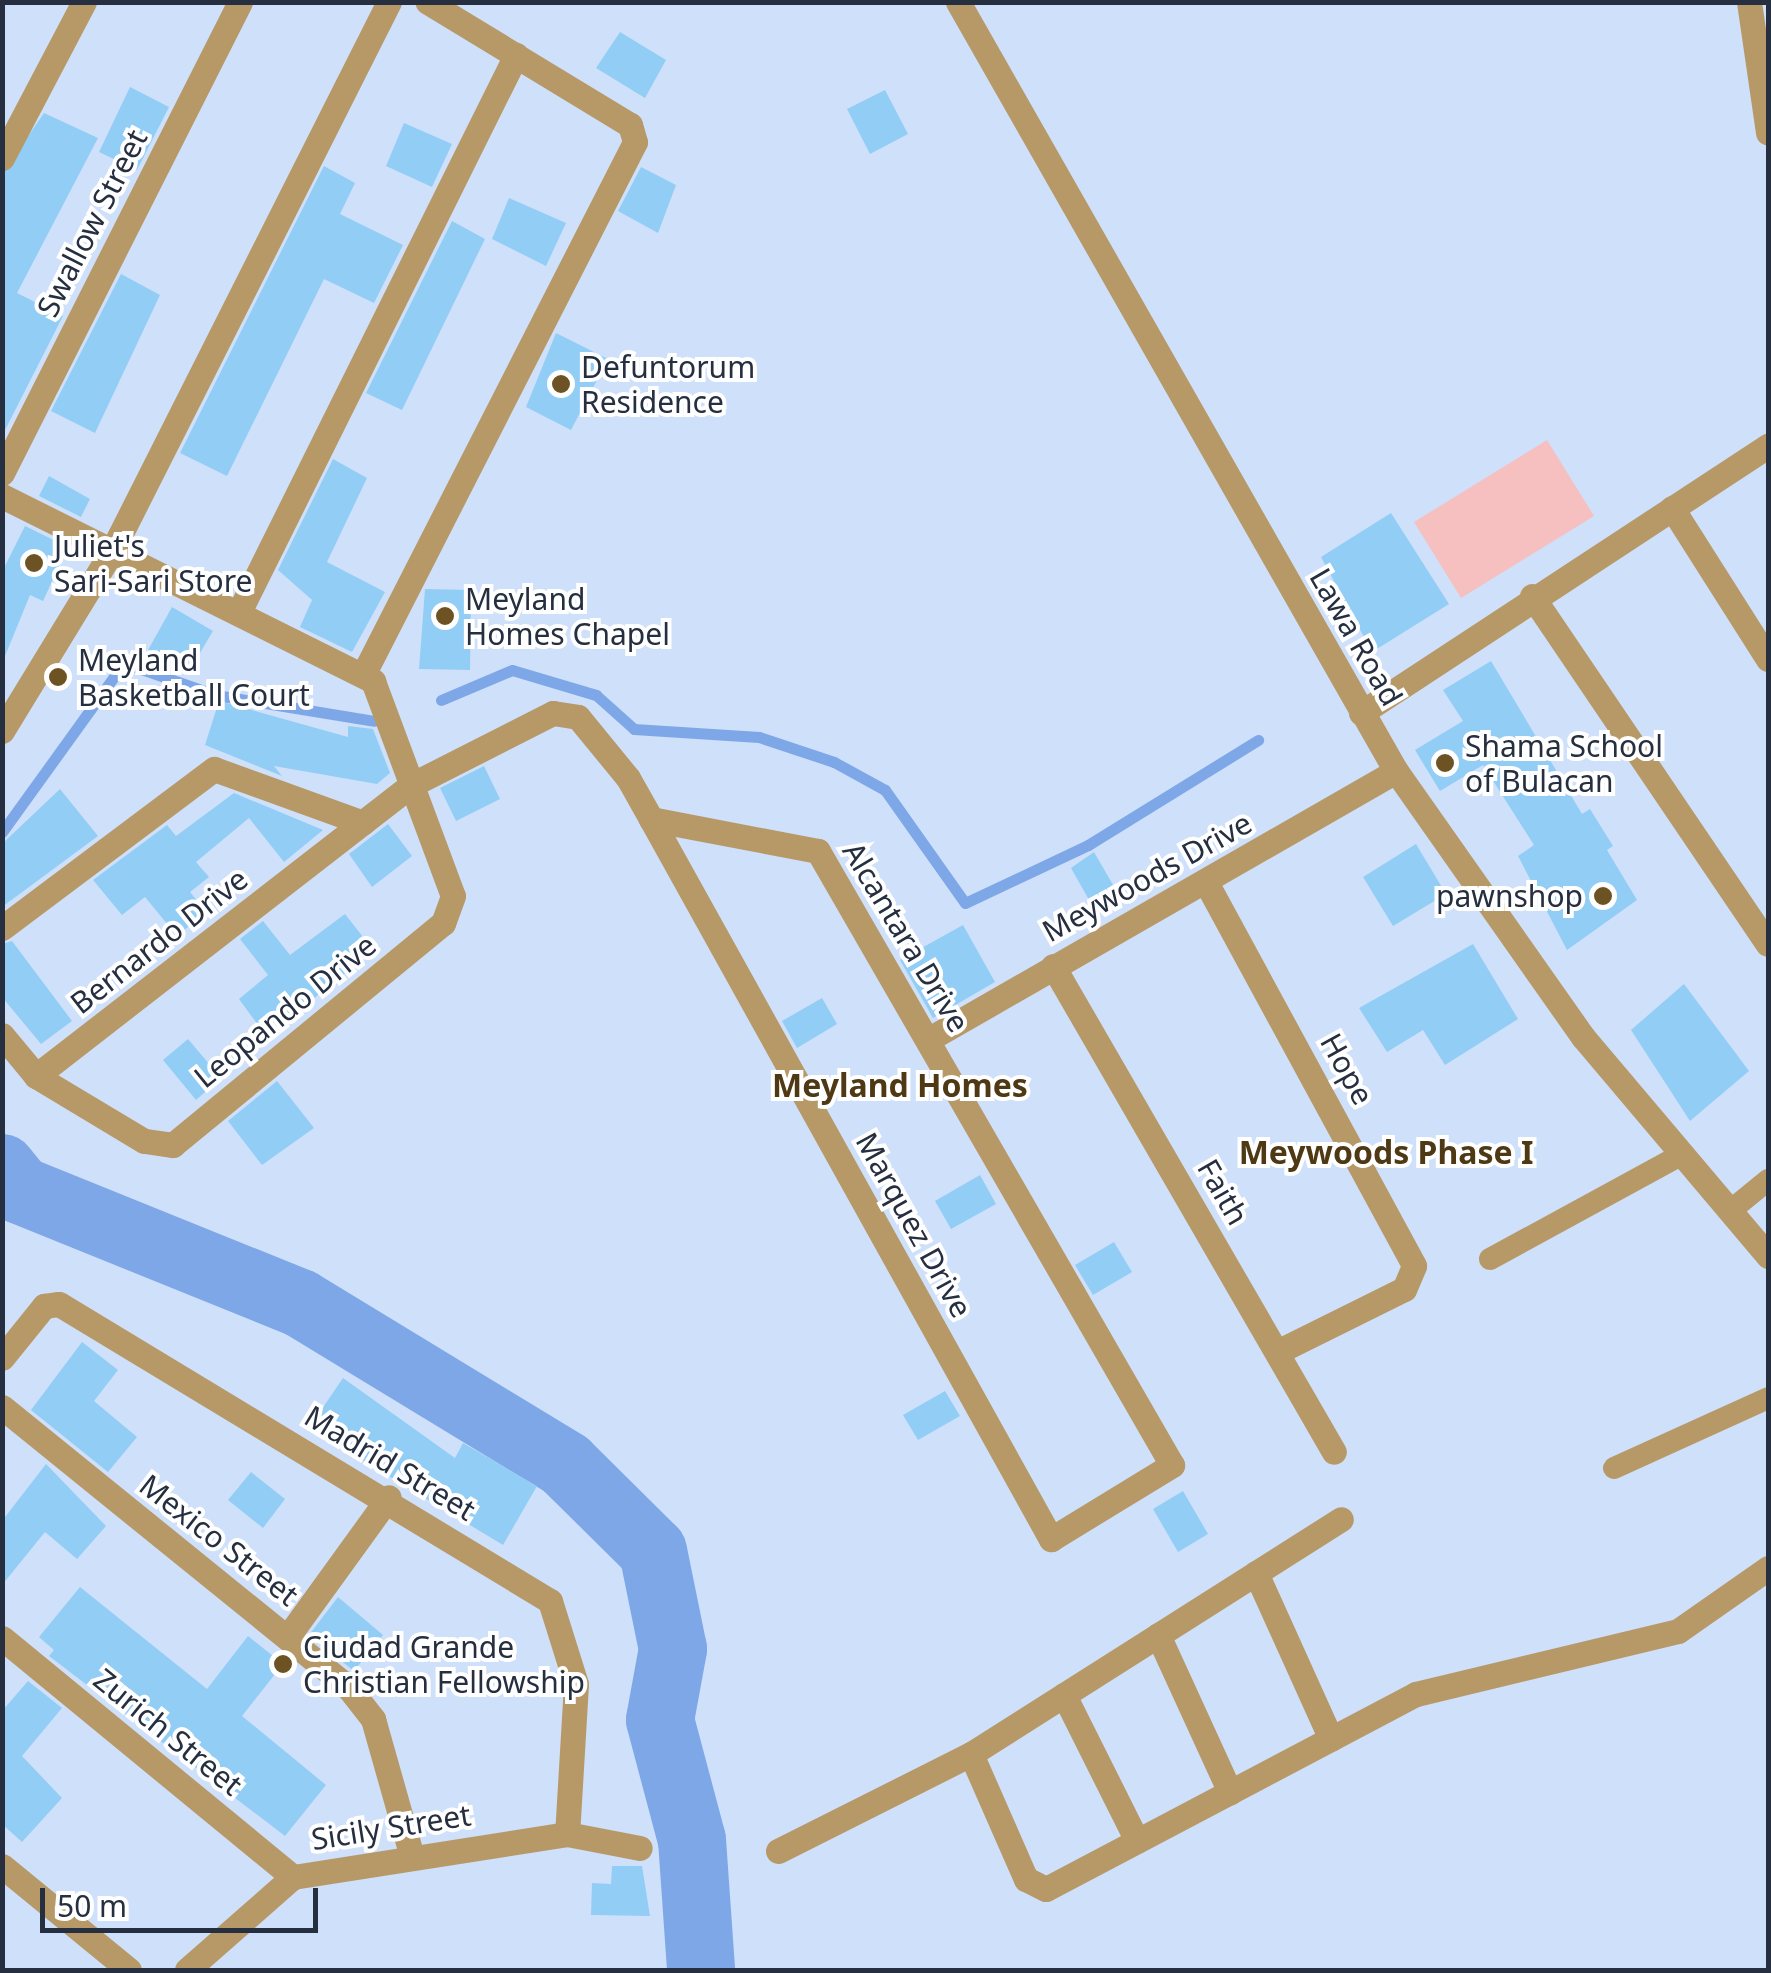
<!DOCTYPE html>
<style>
body{margin:0}
#map{position:relative;width:1771px;height:1973px;overflow:hidden;background:#cfe0fa;font-family:"Noto Sans",sans-serif}
div>[style]{position:absolute}
[style*='--x']{left:calc(var(--x)*1px);top:calc(var(--y)*1px);width:calc(var(--w)*1px);rotate:calc(var(--a)*1deg)}
.green>*{inset:0;background:#f5c0bf}
.stream>*{height:11px;margin:-5.5px;padding:0 5.5px;transform-origin:5.5px;border-radius:5.5px;background:#7ea7e8}
.river>*{height:68px;margin:-34px;padding:0 34px;transform-origin:34px;border-radius:34px;background:#7ea7e8}
.building>*{inset:0;background:#92cdf6}
.service>*{height:22px;margin:-11px;padding:0 11px;transform-origin:11px;border-radius:11px;background:#b79968}
.minor>*{height:25px;margin:-12.5px;padding:0 12.5px;transform-origin:12.5px;border-radius:12.5px;background:#b79968}
.tertiary>*{height:25px;margin:-12.5px;padding:0 12.5px;transform-origin:12.5px;border-radius:12.5px;background:#b79968}
.dots>*{width:28px;height:28px;translate:-50% -50%;box-sizing:border-box;border:5px solid #fff;border-radius:50%}
span{translate:-50% -50%;white-space:nowrap;text-align:center;line-height:1.15;-webkit-text-stroke:8px #fff;paint-order:stroke}
.street-label{font-size:30px;color:#252f40}
.poi-label{font-size:30px;color:#252f40}
.left{translate:0 -50%;text-align:left}
.right{translate:-100% -50%;text-align:right}
.neighbourhood-label{font-size:32px;color:#4e3914;font-weight:700}
.frame{position:absolute;inset:0;border:5px solid #252f40;pointer-events:none}
.scale{position:absolute;left:40px;top:1888px;width:278px;height:45px;box-sizing:border-box;border:5px solid #252f40;border-top:0;padding-left:12px;font-size:30px;line-height:35px;white-space:nowrap;color:#252f40;-webkit-text-stroke:8px #fff;paint-order:stroke}
</style>
<div id="map">
<div class="green">
<i style="clip-path:polygon(1547px 440px,1594px 516px,1461px 598px,1414px 522px)"></i>
</div>
<div class="stream">
<i style="--x:441;--y:700;--w:77;--a:-22.9"></i>
<i style="--x:512;--y:670;--w:88;--a:16.6"></i>
<i style="--x:596;--y:695;--w:51;--a:41.8"></i>
<i style="--x:634;--y:729;--w:125;--a:3.7"></i>
<i style="--x:759;--y:737;--w:79;--a:18.4"></i>
<i style="--x:834;--y:762;--w:58;--a:28.8"></i>
<i style="--x:885;--y:790;--w:138;--a:54.7"></i>
<i style="--x:965;--y:903;--w:136;--a:-25.2"></i>
<i style="--x:1088;--y:845;--w:200;--a:-31.7"></i>
<i style="--x:2;--y:832;--w:208;--a:-54.2"></i>
<i style="--x:124;--y:663;--w:97;--a:19.2"></i>
<i style="--x:216;--y:695;--w:160;--a:9.3"></i>
</div>
<div class="river">
<i style="--x:2;--y:1168;--w:28;--a:51"></i>
<i style="--x:20;--y:1190;--w:302;--a:22"></i>
<i style="--x:300;--y:1303;--w:311;--a:31.3"></i>
<i style="--x:566;--y:1465;--w:122;--a:44.7"></i>
<i style="--x:653;--y:1551;--w:100;--a:78.5"></i>
<i style="--x:673;--y:1649;--w:72;--a:100.4"></i>
<i style="--x:660;--y:1720;--w:124;--a:75.1"></i>
<i style="--x:692;--y:1840;--w:130;--a:86"></i>
</div>
<div class="building">
<i style="clip-path:polygon(620px 32px,666px 60px,645px 98px,596px 68px)"></i>
<i style="clip-path:polygon(130px 87px,169px 107px,137px 170px,99px 152px)"></i>
<i style="clip-path:polygon(885px 90px,908px 134px,870px 154px,847px 109px)"></i>
<i style="clip-path:polygon(44px 113px,98px 138px,17px 293px,63px 316px,2px 436px,2px 174px)"></i>
<i style="clip-path:polygon(404px 123px,452px 144px,432px 187px,386px 166px)"></i>
<i style="clip-path:polygon(324px 166px,355px 183px,340px 214px,403px 245px,374px 303px,324px 279px,227px 476px,180px 453px)"></i>
<i style="clip-path:polygon(641px 167px,676px 185px,658px 233px,618px 211px)"></i>
<i style="clip-path:polygon(509px 198px,566px 223px,546px 266px,492px 239px)"></i>
<i style="clip-path:polygon(452px 221px,485px 239px,402px 410px,366px 393px)"></i>
<i style="clip-path:polygon(121px 274px,160px 295px,95px 433px,51px 411px)"></i>
<i style="clip-path:polygon(556px 333px,608px 359px,571px 430px,526px 407px)"></i>
<i style="clip-path:polygon(333px 459px,367px 478px,327px 562px,385px 592px,352px 652px,300px 627px,312px 600px,278px 570px)"></i>
<i style="clip-path:polygon(49px 476px,90px 499px,81px 517px,39px 496px)"></i>
<i style="clip-path:polygon(1391px 513px,1449px 604px,1372px 652px,1321px 557px)"></i>
<i style="clip-path:polygon(25px 526px,68px 547px,43px 601px,30px 595px,3px 661px,2px 572px)"></i>
<i style="clip-path:polygon(425px 589px,471px 590px,470px 670px,419px 669px)"></i>
<i style="clip-path:polygon(172px 607px,213px 631px,188px 673px,148px 650px)"></i>
<i style="clip-path:polygon(1491px 661px,1582px 814px,1590px 809px,1613px 846px,1607px 850px,1637px 900px,1567px 950px,1518px 856px,1534px 845px,1483px 765px,1440px 791px,1415px 750px,1463px 721px,1443px 690px)"></i>
<i style="clip-path:polygon(219px 701px,348px 737px,348px 726px,373px 729px,390px 773px,377px 784px,274px 766px,282px 776px,205px 745px)"></i>
<i style="clip-path:polygon(484px 766px,500px 799px,456px 821px,440px 788px)"></i>
<i style="clip-path:polygon(60px 789px,98px 836px,2px 907px,2px 844px)"></i>
<i style="clip-path:polygon(234px 793px,323px 830px,284px 862px,249px 818px,196px 862px,209px 877px,190px 892px,206px 912px,177px 936px,145px 897px,122px 915px,93px 880px,167px 825px,176px 836px)"></i>
<i style="clip-path:polygon(388px 824px,412px 856px,372px 887px,349px 854px)"></i>
<i style="clip-path:polygon(1416px 844px,1446px 894px,1393px 926px,1363px 877px)"></i>
<i style="clip-path:polygon(1094px 852px,1120px 897px,1093px 907px,1071px 868px)"></i>
<i style="clip-path:polygon(345px 914px,374px 951px,266px 1036px,239px 999px,268px 975px,240px 939px,263px 921px,290px 955px)"></i>
<i style="clip-path:polygon(963px 925px,995px 982px,933px 1018px,900px 960px)"></i>
<i style="clip-path:polygon(12px 941px,72px 1021px,41px 1044px,2px 997px,2px 944px)"></i>
<i style="clip-path:polygon(1473px 944px,1518px 1019px,1445px 1065px,1423px 1030px,1387px 1052px,1359px 1008px)"></i>
<i style="clip-path:polygon(1684px 984px,1749px 1071px,1690px 1121px,1631px 1030px)"></i>
<i style="clip-path:polygon(822px 998px,837px 1024px,797px 1048px,782px 1021px)"></i>
<i style="clip-path:polygon(188px 1039px,221px 1078px,196px 1100px,163px 1060px)"></i>
<i style="clip-path:polygon(277px 1081px,314px 1128px,262px 1165px,228px 1121px)"></i>
<i style="clip-path:polygon(980px 1175px,996px 1204px,951px 1229px,935px 1201px)"></i>
<i style="clip-path:polygon(1114px 1242px,1132px 1272px,1093px 1295px,1075px 1265px)"></i>
<i style="clip-path:polygon(82px 1342px,118px 1370px,94px 1401px,137px 1437px,108px 1472px,31px 1410px)"></i>
<i style="clip-path:polygon(343px 1378px,455px 1458px,463px 1443px,537px 1486px,503px 1545px,309px 1428px)"></i>
<i style="clip-path:polygon(945px 1391px,960px 1416px,918px 1440px,903px 1415px)"></i>
<i style="clip-path:polygon(46px 1464px,106px 1526px,77px 1559px,45px 1532px,2px 1585px,2px 1521px)"></i>
<i style="clip-path:polygon(251px 1472px,285px 1499px,263px 1528px,228px 1500px)"></i>
<i style="clip-path:polygon(1183px 1491px,1208px 1534px,1178px 1552px,1153px 1509px)"></i>
<i style="clip-path:polygon(80px 1587px,207px 1689px,248px 1636px,283px 1664px,242px 1716px,326px 1785px,285px 1836px,49px 1656px,54px 1650px,39px 1637px)"></i>
<i style="clip-path:polygon(338px 1597px,383px 1635px,354px 1671px,309px 1635px)"></i>
<i style="clip-path:polygon(28px 1681px,62px 1708px,22px 1756px,62px 1798px,22px 1842px,2px 1824px,2px 1711px)"></i>
<i style="clip-path:polygon(612px 1866px,642px 1866px,650px 1916px,591px 1915px,592px 1883px,611px 1884px)"></i>
</div>
<div class="service">
<i style="--x:1730;--y:1211;--w:49;--a:-39.2"></i>
<i style="--x:1490;--y:1259;--w:217;--a:-28.6"></i>
<i style="--x:1614;--y:1468;--w:169;--a:-24.4"></i>
</div>
<div class="minor">
<i style="--x:1749;--y:2;--w:132;--a:81.7"></i>
<i style="--x:2;--y:158;--w:176;--a:-62.3"></i>
<i style="--x:2;--y:473;--w:528;--a:-63.19"></i>
<i style="--x:2;--y:496;--w:415;--a:26.5"></i>
<i style="--x:373;--y:681;--w:229;--a:69.6"></i>
<i style="--x:453;--y:896;--w:29;--a:110"></i>
<i style="--x:443;--y:923;--w:350;--a:140.6"></i>
<i style="--x:173;--y:1145;--w:29;--a:-172"></i>
<i style="--x:144;--y:1141;--w:126;--a:-149"></i>
<i style="--x:36;--y:1076;--w:53;--a:-129.7"></i>
<i style="--x:1672;--y:508;--w:179;--a:57.6"></i>
<i style="--x:1532;--y:596;--w:420;--a:55.9"></i>
<i style="--x:240;--y:610;--w:620;--a:-63.56"></i>
<i style="--x:364;--y:673;--w:596;--a:-62.96"></i>
<i style="--x:635;--y:142;--w:18;--a:-106"></i>
<i style="--x:630;--y:125;--w:237;--a:-148.7"></i>
<i style="--x:1361;--y:713;--w:487;--a:-33.3"></i>
<i style="--x:2;--y:731;--w:213;--a:-58.6"></i>
<i style="--x:113;--y:549;--w:613;--a:-63.23"></i>
<i style="--x:1207;--y:884;--w:434;--a:61.5"></i>
<i style="--x:1414;--y:1266;--w:25;--a:113"></i>
<i style="--x:1404;--y:1289;--w:140;--a:153.6"></i>
<i style="--x:2;--y:928;--w:265;--a:-36.9"></i>
<i style="--x:214;--y:769;--w:158;--a:19.9"></i>
<i style="--x:1053;--y:966;--w:561;--a:59.96"></i>
<i style="--x:929;--y:1039;--w:538;--a:-29.85"></i>
<i style="--x:36;--y:1076;--w:477;--a:-37.8"></i>
<i style="--x:413;--y:784;--w:157;--a:-26.9"></i>
<i style="--x:553;--y:713;--w:25;--a:9"></i>
<i style="--x:578;--y:717;--w:79;--a:50.7"></i>
<i style="--x:628;--y:778;--w:47;--a:60.7"></i>
<i style="--x:651;--y:819;--w:824;--a:60.95"></i>
<i style="--x:1051;--y:1539;--w:142;--a:-31.4"></i>
<i style="--x:1172;--y:1465;--w:709;--a:-119.97"></i>
<i style="--x:818;--y:851;--w:170;--a:-169.2"></i>
<i style="--x:2;--y:1358;--w:67;--a:-51.1"></i>
<i style="--x:44;--y:1306;--w:15;--a:-8"></i>
<i style="--x:59;--y:1304;--w:574;--a:31.17"></i>
<i style="--x:550;--y:1601;--w:87;--a:72.6"></i>
<i style="--x:576;--y:1684;--w:150;--a:93.4"></i>
<i style="--x:2;--y:1407;--w:445;--a:39"></i>
<i style="--x:348;--y:1687;--w:41;--a:52"></i>
<i style="--x:373;--y:1719;--w:139;--a:74.2"></i>
<i style="--x:1256;--y:1573;--w:182;--a:65.7"></i>
<i style="--x:289;--y:1635;--w:170;--a:-54.1"></i>
<i style="--x:1158;--y:1635;--w:173;--a:65.4"></i>
<i style="--x:2;--y:1638;--w:377;--a:39.4"></i>
<i style="--x:1064;--y:1695;--w:163;--a:63.4"></i>
<i style="--x:971;--y:1754;--w:438;--a:-32.4"></i>
<i style="--x:778;--y:1851;--w:216;--a:-26.7"></i>
<i style="--x:971;--y:1754;--w:137;--a:66.3"></i>
<i style="--x:1026;--y:1879;--w:22;--a:27"></i>
<i style="--x:1046;--y:1889;--w:418;--a:-27.8"></i>
<i style="--x:1416;--y:1694;--w:269;--a:-13.5"></i>
<i style="--x:1678;--y:1631;--w:110;--a:-35"></i>
<i style="--x:187;--y:1970;--w:141;--a:-41.3"></i>
<i style="--x:293;--y:1877;--w:277;--a:-8.9"></i>
<i style="--x:567;--y:1834;--w:74;--a:10.9"></i>
</div>
<div class="tertiary">
<i style="--x:958;--y:2;--w:885;--a:60.34"></i>
<i style="--x:1396;--y:771;--w:325;--a:54.9"></i>
<i style="--x:1583;--y:1037;--w:287;--a:49.8"></i>
<i style="--x:2;--y:1866;--w:164;--a:39.3"></i>
</div>
<div class="dots">
<i style="left:561px;top:384px;background:#6d5324"></i>
<i style="left:34px;top:563px;background:#6d5324"></i>
<i style="left:445px;top:616px;background:#6d5324"></i>
<i style="left:58px;top:677px;background:#6d5324"></i>
<i style="left:1445px;top:763px;background:#6d5324"></i>
<i style="left:1603px;top:896px;background:#6d5324"></i>
<i style="left:283px;top:1664px;background:#6d5324"></i>
</div>
<div class="street-label">
<span style="left:92px;top:223px;rotate:-63deg">Swallow Street</span>
<span style="left:1356px;top:637px;rotate:60deg">Lawa Road</span>
<span style="left:1147px;top:877px;rotate:-29deg">Meywoods Drive</span>
<span style="left:906px;top:937px;rotate:59deg">Alcantara Drive</span>
<span style="left:159px;top:941px;rotate:-38deg">Bernardo Drive</span>
<span style="left:285px;top:1011px;rotate:-39deg">Leopando Drive</span>
<span style="left:1347px;top:1069px;rotate:61deg">Hope</span>
<span style="left:1223px;top:1192px;rotate:60deg">Faith</span>
<span style="left:914px;top:1225px;rotate:61deg">Marquez Drive</span>
<span style="left:390px;top:1463px;rotate:31deg">Madrid Street</span>
<span style="left:219px;top:1540px;rotate:38deg">Mexico Street</span>
<span style="left:168px;top:1732px;rotate:39deg">Zurich Street</span>
<span style="left:391px;top:1827px;rotate:-9deg">Sicily Street</span>
</div>
<div class="poi-label">
<span class="left" style="left:581px;top:384px">Defuntorum<br>Residence</span>
<span class="left" style="left:54px;top:563px">Juliet's<br>Sari-Sari Store</span>
<span class="left" style="left:465px;top:616px">Meyland<br>Homes Chapel</span>
<span class="left" style="left:78px;top:677px">Meyland<br>Basketball Court</span>
<span class="left" style="left:1465px;top:763px">Shama School<br>of Bulacan</span>
<span class="right" style="left:1583px;top:896px">pawnshop</span>
<span class="left" style="left:303px;top:1664px">Ciudad Grande<br>Christian Fellowship</span>
</div>
<div class="neighbourhood-label">
<span style="left:900px;top:1085px">Meyland Homes</span>
<span style="left:1386px;top:1152px">Meywoods Phase I</span>
</div>
<div class="frame"></div>
<div class="scale">50 m</div>
</div>
